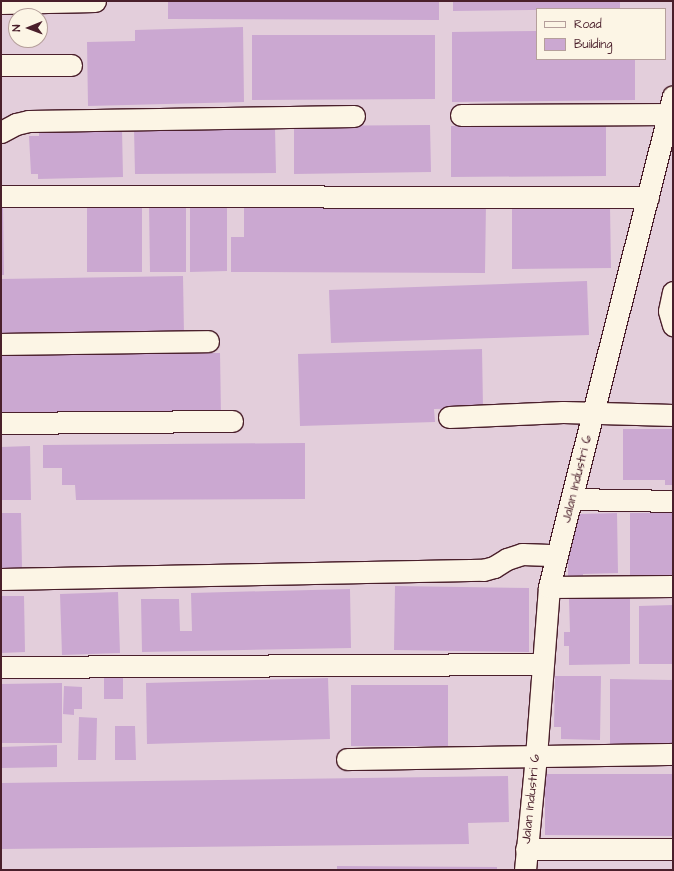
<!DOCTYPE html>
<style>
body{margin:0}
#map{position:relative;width:674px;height:871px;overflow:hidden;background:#eddedf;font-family:"Architects Daughter",sans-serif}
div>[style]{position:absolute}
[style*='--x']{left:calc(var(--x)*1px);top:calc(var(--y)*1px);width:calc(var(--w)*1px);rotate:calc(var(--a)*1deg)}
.built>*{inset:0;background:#e3cedb}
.building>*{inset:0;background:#cba8d1}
.roads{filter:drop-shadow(1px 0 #4a1f2b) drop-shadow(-1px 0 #4a1f2b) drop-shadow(0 1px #4a1f2b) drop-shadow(0 -1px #4a1f2b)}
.minor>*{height:21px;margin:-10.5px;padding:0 10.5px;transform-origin:10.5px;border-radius:10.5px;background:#fcf5e5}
span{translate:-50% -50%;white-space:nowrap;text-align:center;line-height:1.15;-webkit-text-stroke:3px #fcf5e5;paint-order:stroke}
.street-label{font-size:13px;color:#4a1f2b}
.frame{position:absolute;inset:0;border:2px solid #4a1f2b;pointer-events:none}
.legend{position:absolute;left:536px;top:8px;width:130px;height:52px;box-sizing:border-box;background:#fcf5e5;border:1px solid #b59f9b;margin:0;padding:5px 7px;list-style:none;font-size:12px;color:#4a1f2b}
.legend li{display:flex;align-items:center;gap:8px;height:20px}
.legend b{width:20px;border:1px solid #b59f9b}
.north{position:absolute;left:8px;top:8px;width:40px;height:40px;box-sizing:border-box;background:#fcf5e5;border:1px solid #b59f9b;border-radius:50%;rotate:269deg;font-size:11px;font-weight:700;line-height:16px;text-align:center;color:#4a1f2b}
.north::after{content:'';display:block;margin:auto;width:14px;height:18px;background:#4a1f2b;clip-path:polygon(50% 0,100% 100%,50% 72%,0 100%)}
</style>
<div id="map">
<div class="built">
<i style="clip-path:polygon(evenodd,1px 1px,673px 1px,673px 870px,1px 870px,1px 1px,537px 9px,665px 9px,665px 59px,537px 59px,537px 9px,1px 1px,16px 16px,40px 16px,40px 40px,16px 40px,16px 16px)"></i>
</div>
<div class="building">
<i style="clip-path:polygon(168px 1px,439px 1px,439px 20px,168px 19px)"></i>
<i style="clip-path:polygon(453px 1px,620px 1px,620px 9px,453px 11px)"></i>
<i style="clip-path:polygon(243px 27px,244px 102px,88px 106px,87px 42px,135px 41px,135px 30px)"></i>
<i style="clip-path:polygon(537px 31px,537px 59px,635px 59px,635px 100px,452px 102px,452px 32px)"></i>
<i style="clip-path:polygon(252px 35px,435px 35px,435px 99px,252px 100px)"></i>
<i style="clip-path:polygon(430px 125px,431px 172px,294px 174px,294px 126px)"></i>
<i style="clip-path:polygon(606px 125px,606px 176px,451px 177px,451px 126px)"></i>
<i style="clip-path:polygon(134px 128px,275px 128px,276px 173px,135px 174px)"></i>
<i style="clip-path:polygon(122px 129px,123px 177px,38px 179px,38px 174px,31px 174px,29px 136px,39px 136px,39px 132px)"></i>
<i style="clip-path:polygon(149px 202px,186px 202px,186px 272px,150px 272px)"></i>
<i style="clip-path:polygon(244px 203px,486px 203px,485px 273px,231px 272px,231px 237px,244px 237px)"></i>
<i style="clip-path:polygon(190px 204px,227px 205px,227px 271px,190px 272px)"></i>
<i style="clip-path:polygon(87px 206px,142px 206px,142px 272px,87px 272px)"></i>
<i style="clip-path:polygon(1px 207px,3px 207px,4px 275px,1px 275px)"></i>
<i style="clip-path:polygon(610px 207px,611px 268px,512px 269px,512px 208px)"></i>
<i style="clip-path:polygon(183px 276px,184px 335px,1px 337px,1px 279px)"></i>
<i style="clip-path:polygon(587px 281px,589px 335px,331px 343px,329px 290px)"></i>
<i style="clip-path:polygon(482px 349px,483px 408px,434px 409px,435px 422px,300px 426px,298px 354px)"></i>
<i style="clip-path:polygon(220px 353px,221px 417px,1px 418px,1px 355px)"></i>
<i style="clip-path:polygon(623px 429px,673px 429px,673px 485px,665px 485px,665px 480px,623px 480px)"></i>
<i style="clip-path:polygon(305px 443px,305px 499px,76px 500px,75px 485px,62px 485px,62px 468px,43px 468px,43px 445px)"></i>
<i style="clip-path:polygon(30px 446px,31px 500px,1px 500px,1px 447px)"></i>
<i style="clip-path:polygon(1px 513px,21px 513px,22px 568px,1px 568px)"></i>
<i style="clip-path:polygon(617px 513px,618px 573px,583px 574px,583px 578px,568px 578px,568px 546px,580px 514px)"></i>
<i style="clip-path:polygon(630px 513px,673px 513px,673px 576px,630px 576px)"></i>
<i style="clip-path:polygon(395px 586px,529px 588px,529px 652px,394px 650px)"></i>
<i style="clip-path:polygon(350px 589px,351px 648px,142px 652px,141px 599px,179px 599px,180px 631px,192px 631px,191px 593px)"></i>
<i style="clip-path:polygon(118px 592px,120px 653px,62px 655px,60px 594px)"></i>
<i style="clip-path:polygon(1px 596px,24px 596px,25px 652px,1px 653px)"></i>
<i style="clip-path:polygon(630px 598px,630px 664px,569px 665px,569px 646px,564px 646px,564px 632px,570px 632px,569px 599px)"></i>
<i style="clip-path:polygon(673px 605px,673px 664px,639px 664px,639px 606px)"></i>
<i style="clip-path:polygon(555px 676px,601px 676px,600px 740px,561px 739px,561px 727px,554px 727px)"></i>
<i style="clip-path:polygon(104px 678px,123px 678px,123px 699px,104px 699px)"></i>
<i style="clip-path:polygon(328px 678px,330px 739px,147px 744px,146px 683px)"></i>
<i style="clip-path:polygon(610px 679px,673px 680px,673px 744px,610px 744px)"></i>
<i style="clip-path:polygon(62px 683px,62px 743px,1px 743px,1px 684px)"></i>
<i style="clip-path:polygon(351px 685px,448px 685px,448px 746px,351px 746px)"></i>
<i style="clip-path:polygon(64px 686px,82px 687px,82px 709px,74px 709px,74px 715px,63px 714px)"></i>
<i style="clip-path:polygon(79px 717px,97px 718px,96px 760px,78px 760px)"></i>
<i style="clip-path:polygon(115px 726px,135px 726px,136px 760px,115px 760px)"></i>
<i style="clip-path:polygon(57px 745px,57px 767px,1px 768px,1px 747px)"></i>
<i style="clip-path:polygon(545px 774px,673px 774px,673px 836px,545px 835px)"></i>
<i style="clip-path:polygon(508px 776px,509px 822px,468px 823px,469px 844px,1px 849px,1px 783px)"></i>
<i style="clip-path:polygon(337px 866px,497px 867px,497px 870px,337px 870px)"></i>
</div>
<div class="roads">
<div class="minor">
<i style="--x:1;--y:3;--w:94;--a:-1.2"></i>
<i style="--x:1;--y:65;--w:70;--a:0"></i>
<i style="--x:461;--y:115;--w:212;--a:-0.3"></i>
<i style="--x:1;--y:132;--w:17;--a:-28"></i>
<i style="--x:16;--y:124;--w:13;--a:-13"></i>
<i style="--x:29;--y:121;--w:325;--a:-0.9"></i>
<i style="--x:1;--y:196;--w:647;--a:0.09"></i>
<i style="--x:673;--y:292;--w:19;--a:102"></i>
<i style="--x:669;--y:311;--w:15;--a:74"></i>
<i style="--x:1;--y:344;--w:207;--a:-0.8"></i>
<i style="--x:449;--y:417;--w:114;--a:-2.5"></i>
<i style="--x:563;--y:412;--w:110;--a:1.6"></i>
<i style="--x:1;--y:423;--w:231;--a:-0.5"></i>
<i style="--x:572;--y:499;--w:101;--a:1.1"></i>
<i style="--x:1;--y:579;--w:482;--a:-1.1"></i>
<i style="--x:483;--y:570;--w:11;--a:-15"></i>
<i style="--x:494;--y:567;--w:15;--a:-32"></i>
<i style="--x:507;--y:559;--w:16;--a:-18"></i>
<i style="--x:522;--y:554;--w:35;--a:2"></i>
<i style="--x:549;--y:587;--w:124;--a:-0.5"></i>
<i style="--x:1;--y:667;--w:541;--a:-0.32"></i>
<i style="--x:347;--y:759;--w:326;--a:-0.9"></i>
<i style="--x:526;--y:849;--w:147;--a:0"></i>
<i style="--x:525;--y:870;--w:115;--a:-84.5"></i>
<i style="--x:536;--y:756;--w:169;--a:-85.6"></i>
<i style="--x:549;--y:587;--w:506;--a:-75.83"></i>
</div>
</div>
<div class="street-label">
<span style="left:577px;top:479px;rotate:-76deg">Jalan Industri 6</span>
<span style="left:531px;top:799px;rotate:-84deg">Jalan Industri 6</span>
</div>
<div class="frame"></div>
<ul class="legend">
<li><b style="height:5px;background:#fcf5e5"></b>Road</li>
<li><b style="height:11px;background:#cba8d1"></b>Building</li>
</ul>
<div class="north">N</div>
</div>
